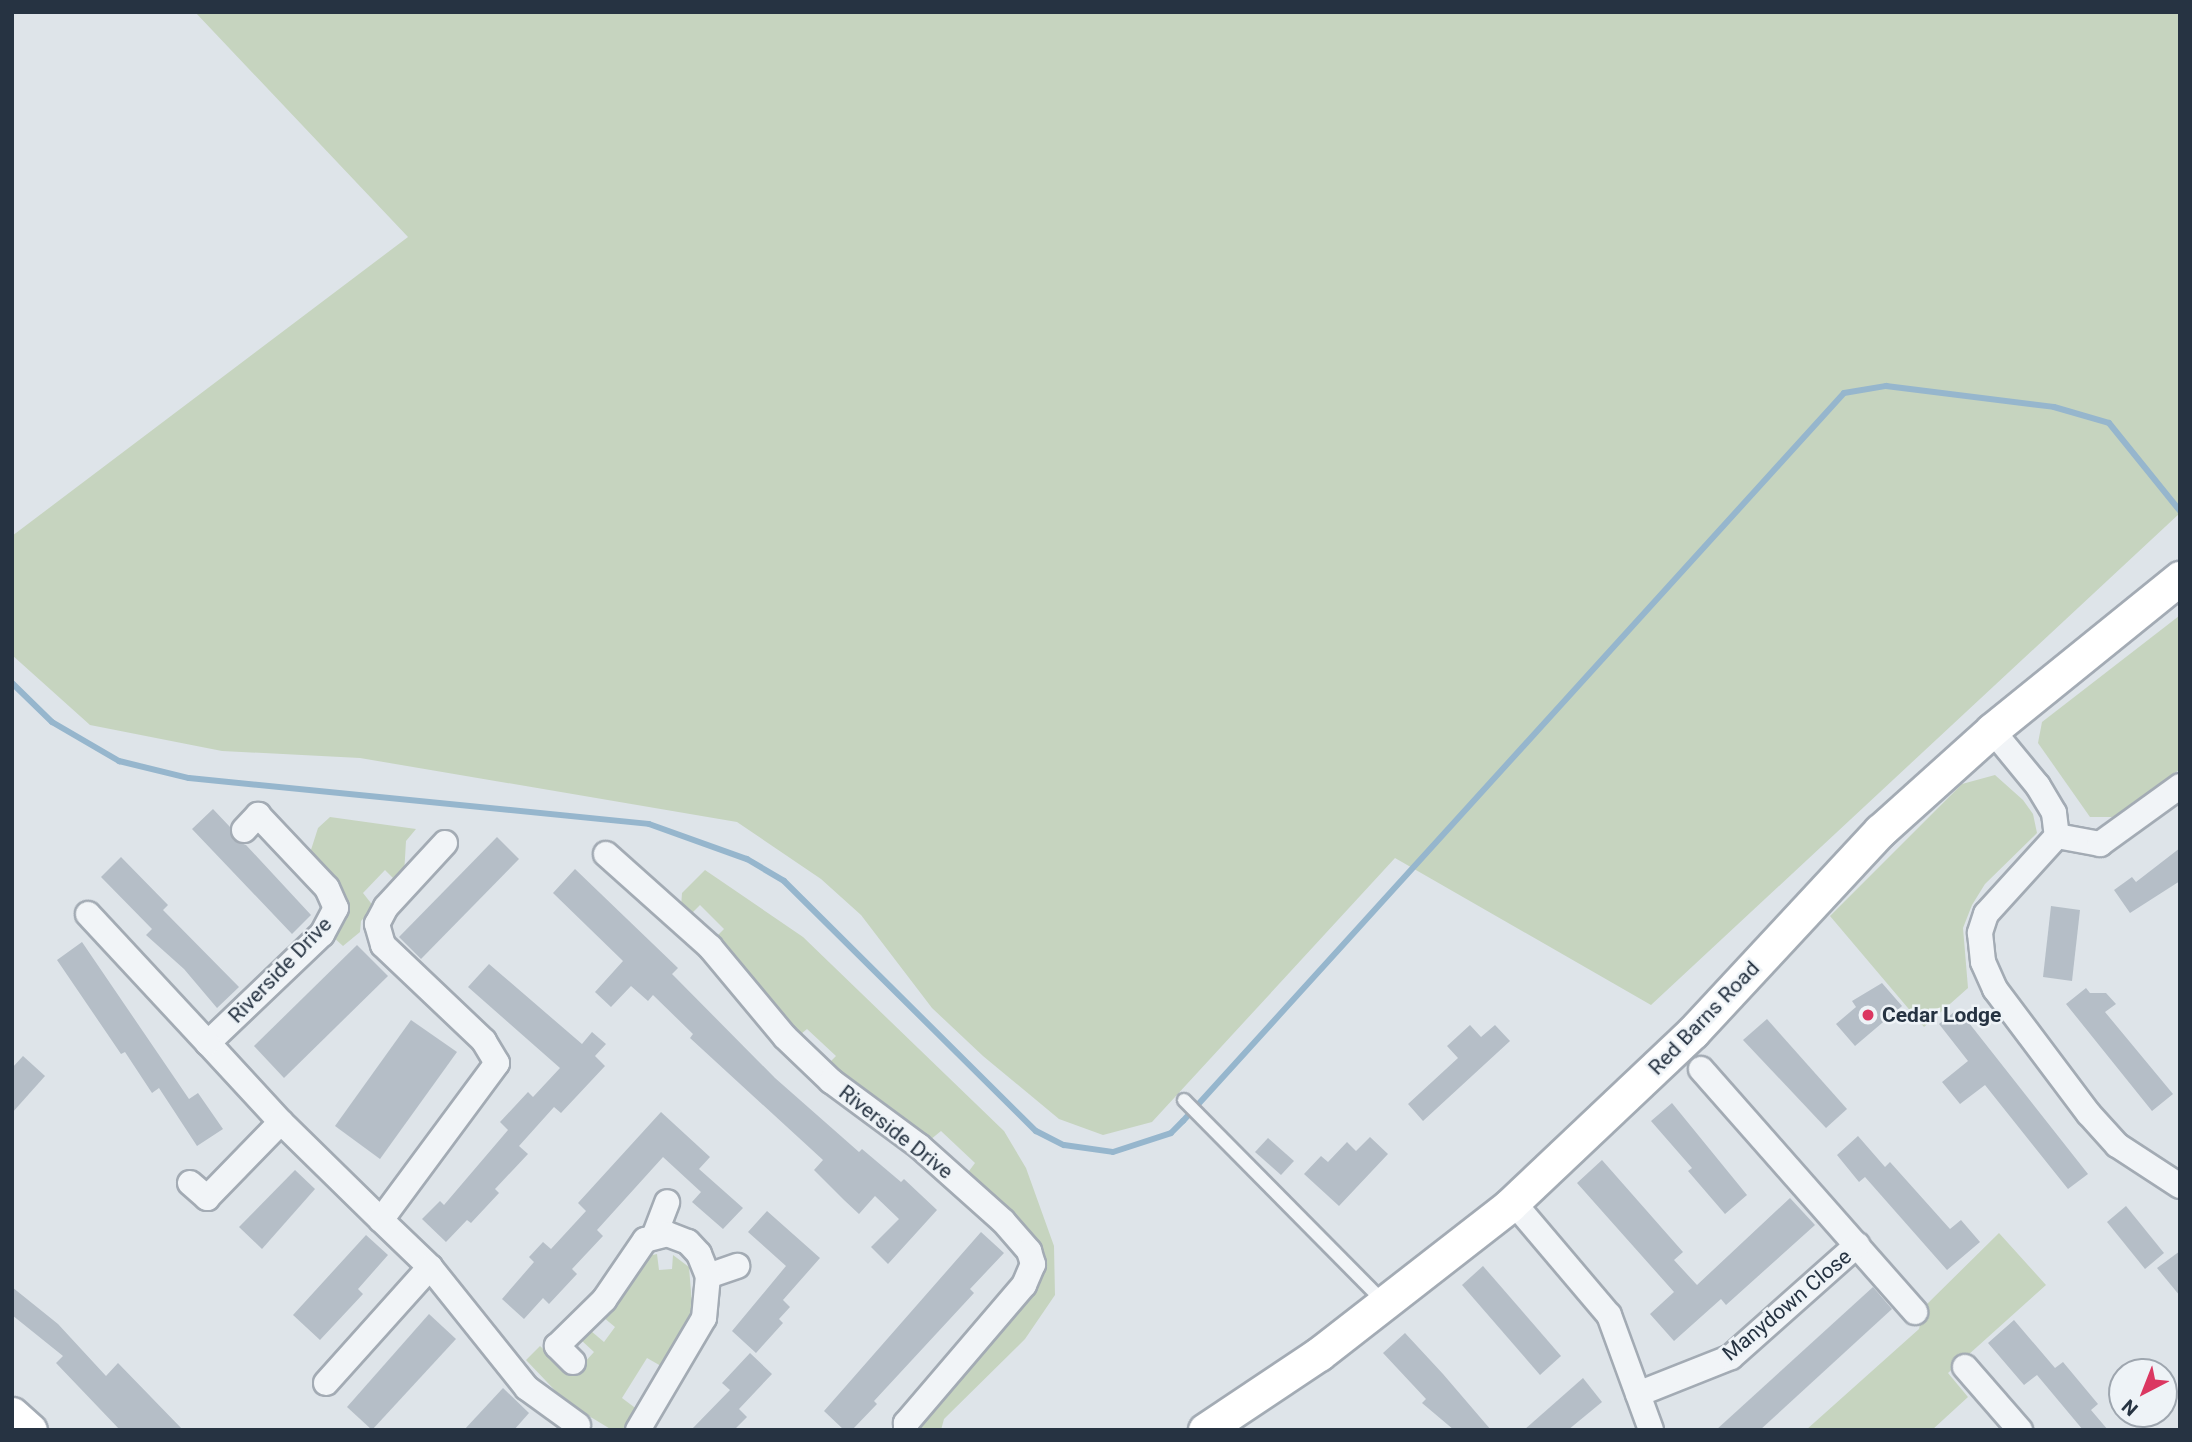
<!DOCTYPE html>
<style>
body{margin:0}
#map{position:relative;width:2192px;height:1442px;overflow:hidden;background:#dee4e9;font-family:Roboto,sans-serif}
div>[style]{position:absolute}
[style*='--x']{left:calc(var(--x)*1px);top:calc(var(--y)*1px);width:calc(var(--w)*1px);rotate:calc(var(--a)*1deg)}
.green>*{inset:0;background:#c6d4bf}
.stream>*{height:6px;margin:-3px;padding:0 3px;transform-origin:3px;border-radius:3px;background:#96b6cd}
.building>*{inset:0;background:#b5bec7}
.roads{filter:drop-shadow(2px 0 #a3abb4) drop-shadow(-2px 0 #a3abb4) drop-shadow(0 2px #a3abb4) drop-shadow(0 -2px #a3abb4)}
.lane>*{height:12px;margin:-6px;padding:0 6px;transform-origin:6px;border-radius:6px;background:#f1f4f7}
.street>*{height:24px;margin:-12px;padding:0 12px;transform-origin:12px;border-radius:12px;background:#f1f4f7}
.secondary>*{height:33px;margin:-16.5px;padding:0 16.5px;transform-origin:16.5px;border-radius:16.5px;background:#fff}
.dots>*{width:19px;height:19px;translate:-50% -50%;box-sizing:border-box;border:4px solid #eef3f7;border-radius:50%}
span{translate:-50% -50%;white-space:nowrap;text-align:center;line-height:1.15;-webkit-text-stroke:5px #eef3f7;paint-order:stroke}
.street-label{font-size:21px;color:#263342}
.poi-label{font-size:21px;color:#263342;font-weight:700}
.left{translate:0 -50%;text-align:left}
.frame{position:absolute;inset:0;border:14px solid #263342;pointer-events:none}
.north{position:absolute;left:2108px;top:1358px;width:70px;height:70px;box-sizing:border-box;background:#eef3f7;border:2px solid #9ea6af;border-radius:50%;rotate:222deg;font-size:19px;font-weight:700;line-height:28px;text-align:center;color:#263342}
.north::after{content:'';display:block;margin:auto;width:24px;height:32px;background:#db3761;clip-path:polygon(50% 0,100% 100%,50% 72%,0 100%)}
</style>
<div id="map">
<div class="green">
<i style="clip-path:polygon(195px 12px,2180px 12px,2180px 513px,1651px 1005px,1395px 858px,1152px 1122px,1103px 1135px,1059px 1119px,983px 1056px,932px 1008px,861px 915px,821px 879px,737px 822px,360px 758px,222px 751px,90px 725px,12px 655px,12px 536px,408px 237px)"></i>
<i style="clip-path:polygon(2179px 616px,2180px 769px,2125px 811px,2112px 817px,2090px 817px,2038px 743px,2042px 722px)"></i>
<i style="clip-path:polygon(1995px 775px,2023px 800px,2033px 814px,2037px 833px,1985px 884px,1972px 905px,1963px 928px,1968px 988px,1924px 1027px,1830px 916px,1962px 784px)"></i>
<i style="clip-path:polygon(330px 817px,416px 829px,406px 841px,404px 875px,398px 883px,385px 870px,363px 893px,374px 907px,361px 921px,360px 932px,343px 946px,332px 936px,345px 922px,349px 906px,340px 886px,310px 853px,318px 828px)"></i>
<i style="clip-path:polygon(705px 870px,803px 937px,1004px 1131px,1026px 1168px,1054px 1246px,1055px 1295px,1025px 1339px,944px 1419px,941px 1430px,914px 1430px,1042px 1266px,966px 1175px,975px 1163px,941px 1131px,930px 1140px,824px 1068px,836px 1056px,807px 1029px,795px 1039px,713px 940px,724px 929px,700px 905px,688px 917px,681px 907px,682px 893px)"></i>
<i style="clip-path:polygon(1999px 1233px,2046px 1285px,1948px 1373px,1968px 1397px,1932px 1430px,1806px 1430px,1919px 1329px,1924px 1307px)"></i>
<i style="clip-path:polygon(657px 1254px,659px 1270px,672px 1269px,673px 1255px,689px 1267px,693px 1316px,661px 1366px,647px 1358px,622px 1398px,638px 1410px,625px 1428px,612px 1430px,566px 1402px,526px 1360px,540px 1346px,572px 1376px,594px 1352px,581px 1340px,591px 1331px,604px 1342px,615px 1327px,603px 1317px,648px 1256px)"></i>
</div>
<div class="stream">
<i style="--x:12;--y:683;--w:56;--a:44.3"></i>
<i style="--x:52;--y:722;--w:78;--a:30.2"></i>
<i style="--x:119;--y:761;--w:72;--a:13.7"></i>
<i style="--x:189;--y:778;--w:462;--a:5.7"></i>
<i style="--x:649;--y:824;--w:104;--a:19.7"></i>
<i style="--x:747;--y:859;--w:43;--a:30.7"></i>
<i style="--x:784;--y:881;--w:355;--a:44.8"></i>
<i style="--x:1036;--y:1131;--w:31;--a:27"></i>
<i style="--x:1064;--y:1145;--w:49;--a:8.1"></i>
<i style="--x:1113;--y:1152;--w:61;--a:-18.1"></i>
<i style="--x:1171;--y:1133;--w:17;--a:-45"></i>
<i style="--x:1183;--y:1121;--w:983;--a:-47.76"></i>
<i style="--x:1844;--y:393;--w:43;--a:-9.5"></i>
<i style="--x:1886;--y:386;--w:169;--a:7.1"></i>
<i style="--x:2054;--y:407;--w:57;--a:16.2"></i>
<i style="--x:2109;--y:423;--w:113;--a:51.1"></i>
</div>
<div class="building">
<i style="clip-path:polygon(213px 809px,230px 827px,233px 840px,246px 845px,311px 915px,292px 934px,192px 829px)"></i>
<i style="clip-path:polygon(497px 837px,519px 859px,421px 959px,399px 937px)"></i>
<i style="clip-path:polygon(2180px 848px,2180px 881px,2130px 913px,2114px 890px,2132px 877px,2136px 882px)"></i>
<i style="clip-path:polygon(121px 857px,168px 905px,163px 910px,239px 987px,217px 1008px,184px 969px,146px 935px,152px 929px,101px 877px)"></i>
<i style="clip-path:polygon(575px 869px,678px 968px,672px 974px,775px 1078px,859px 1152px,862px 1149px,901px 1182px,904px 1179px,937px 1210px,888px 1264px,871px 1247px,899px 1219px,875px 1196px,859px 1214px,844px 1200px,814px 1170px,823px 1160px,690px 1038px,693px 1034px,653px 995px,648px 1001px,631px 986px,611px 1007px,595px 992px,623px 961px,553px 893px)"></i>
<i style="clip-path:polygon(2051px 906px,2080px 910px,2072px 981px,2043px 977px)"></i>
<i style="clip-path:polygon(82px 942px,189px 1099px,198px 1093px,223px 1129px,197px 1146px,159px 1088px,152px 1093px,125px 1052px,121px 1054px,57px 960px)"></i>
<i style="clip-path:polygon(357px 945px,388px 976px,284px 1078px,254px 1046px)"></i>
<i style="clip-path:polygon(489px 964px,582px 1044px,592px 1032px,606px 1044px,595px 1056px,605px 1066px,561px 1113px,554px 1107px,519px 1146px,528px 1154px,495px 1189px,499px 1193px,471px 1223px,467px 1220px,446px 1242px,422px 1219px,440px 1201px,444px 1205px,508px 1130px,500px 1122px,528px 1092px,533px 1097px,560px 1068px,468px 987px)"></i>
<i style="clip-path:polygon(1882px 983px,1902px 1006px,1855px 1046px,1836px 1024px,1856px 1007px,1852px 1001px)"></i>
<i style="clip-path:polygon(2086px 988px,2090px 993px,2106px 993px,2116px 1004px,2105px 1012px,2173px 1094px,2152px 1111px,2066px 1004px)"></i>
<i style="clip-path:polygon(1958px 1009px,2088px 1174px,2068px 1189px,1985px 1085px,1960px 1104px,1942px 1082px,1968px 1061px,1939px 1024px)"></i>
<i style="clip-path:polygon(1767px 1019px,1847px 1109px,1826px 1128px,1743px 1040px)"></i>
<i style="clip-path:polygon(411px 1020px,457px 1052px,380px 1159px,335px 1126px)"></i>
<i style="clip-path:polygon(1470px 1025px,1481px 1037px,1495px 1025px,1510px 1041px,1423px 1121px,1408px 1104px,1458px 1058px,1447px 1046px)"></i>
<i style="clip-path:polygon(23px 1056px,45px 1076px,12px 1113px,12px 1068px)"></i>
<i style="clip-path:polygon(1672px 1103px,1747px 1195px,1725px 1214px,1688px 1171px,1692px 1168px,1651px 1121px)"></i>
<i style="clip-path:polygon(661px 1112px,710px 1157px,699px 1169px,743px 1208px,723px 1229px,692px 1202px,701px 1192px,663px 1157px,597px 1230px,603px 1236px,572px 1269px,577px 1274px,549px 1304px,543px 1298px,524px 1319px,502px 1299px,534px 1262px,529px 1257px,543px 1242px,551px 1249px,586px 1211px,578px 1203px)"></i>
<i style="clip-path:polygon(1858px 1136px,1885px 1167px,1890px 1162px,1950px 1229px,1961px 1220px,1980px 1242px,1947px 1270px,1865px 1177px,1859px 1182px,1837px 1155px)"></i>
<i style="clip-path:polygon(1370px 1137px,1388px 1154px,1339px 1206px,1304px 1174px,1321px 1156px,1328px 1162px,1347px 1142px,1356px 1151px)"></i>
<i style="clip-path:polygon(1268px 1138px,1294px 1161px,1281px 1175px,1255px 1152px)"></i>
<i style="clip-path:polygon(1602px 1160px,1683px 1252px,1674px 1260px,1697px 1285px,1790px 1198px,1815px 1225px,1726px 1305px,1721px 1299px,1674px 1341px,1650px 1314px,1674px 1292px,1577px 1183px)"></i>
<i style="clip-path:polygon(295px 1170px,315px 1189px,262px 1249px,239px 1227px)"></i>
<i style="clip-path:polygon(2126px 1206px,2164px 1253px,2145px 1269px,2107px 1222px)"></i>
<i style="clip-path:polygon(767px 1211px,820px 1258px,783px 1300px,790px 1307px,779px 1319px,783px 1323px,756px 1353px,732px 1331px,786px 1266px,748px 1232px)"></i>
<i style="clip-path:polygon(981px 1232px,1004px 1253px,970px 1289px,974px 1293px,874px 1401px,877px 1404px,852px 1430px,844px 1430px,824px 1411px)"></i>
<i style="clip-path:polygon(366px 1235px,388px 1255px,358px 1289px,363px 1294px,320px 1340px,293px 1315px)"></i>
<i style="clip-path:polygon(2180px 1251px,2180px 1296px,2157px 1268px)"></i>
<i style="clip-path:polygon(1483px 1266px,1561px 1356px,1540px 1375px,1462px 1285px)"></i>
<i style="clip-path:polygon(12px 1287px,58px 1324px,106px 1376px,118px 1363px,183px 1430px,120px 1430px,56px 1363px,63px 1356px,12px 1315px)"></i>
<i style="clip-path:polygon(1873px 1287px,1892px 1309px,1760px 1430px,1716px 1430px)"></i>
<i style="clip-path:polygon(429px 1314px,456px 1339px,372px 1430px,347px 1407px)"></i>
<i style="clip-path:polygon(2014px 1320px,2055px 1368px,2063px 1362px,2098px 1404px,2091px 1410px,2108px 1430px,2083px 1430px,2037px 1375px,2024px 1385px,1988px 1343px)"></i>
<i style="clip-path:polygon(1405px 1333px,1443px 1374px,1491px 1430px,1454px 1430px,1422px 1403px,1426px 1399px,1383px 1353px)"></i>
<i style="clip-path:polygon(750px 1353px,772px 1374px,739px 1409px,747px 1417px,734px 1430px,691px 1430px,730px 1390px,722px 1383px)"></i>
<i style="clip-path:polygon(1583px 1378px,1602px 1402px,1568px 1430px,1524px 1430px)"></i>
<i style="clip-path:polygon(503px 1388px,529px 1413px,514px 1430px,464px 1430px)"></i>
</div>
<div class="roads">
<div class="lane">
<i style="--x:1184;--y:1100;--w:283;--a:45.3"></i>
</div>
<div class="street">
<i style="--x:1992;--y:730;--w:72;--a:50.6"></i>
<i style="--x:2038;--y:786;--w:31;--a:59"></i>
<i style="--x:2054;--y:813;--w:23;--a:83"></i>
<i style="--x:2057;--y:836;--w:105;--a:132.3"></i>
<i style="--x:1986;--y:914;--w:20;--a:108"></i>
<i style="--x:1980;--y:933;--w:29;--a:84"></i>
<i style="--x:1983;--y:962;--w:30;--a:66"></i>
<i style="--x:1995;--y:989;--w:156;--a:53.1"></i>
<i style="--x:2089;--y:1114;--w:42;--a:47.9"></i>
<i style="--x:2117;--y:1145;--w:75;--a:33.1"></i>
<i style="--x:244;--y:830;--w:21;--a:-47"></i>
<i style="--x:258;--y:815;--w:100;--a:46.6"></i>
<i style="--x:327;--y:888;--w:22;--a:66"></i>
<i style="--x:336;--y:908;--w:30;--a:118"></i>
<i style="--x:322;--y:934;--w:158;--a:136.3"></i>
<i style="--x:208;--y:1043;--w:108;--a:47.3"></i>
<i style="--x:2057;--y:836;--w:44;--a:10.5"></i>
<i style="--x:2100;--y:844;--w:99;--a:-35.9"></i>
<i style="--x:606;--y:854;--w:140;--a:41.8"></i>
<i style="--x:710;--y:947;--w:117;--a:50.2"></i>
<i style="--x:785;--y:1037;--w:64;--a:43.7"></i>
<i style="--x:831;--y:1081;--w:109;--a:36.5"></i>
<i style="--x:919;--y:1146;--w:113;--a:41.8"></i>
<i style="--x:1003;--y:1221;--w:40;--a:49"></i>
<i style="--x:1029;--y:1251;--w:14;--a:73"></i>
<i style="--x:1033;--y:1264;--w:23;--a:113"></i>
<i style="--x:1024;--y:1285;--w:182;--a:130.5"></i>
<i style="--x:906;--y:1423;--w:7;--a:90"></i>
<i style="--x:88;--y:914;--w:176;--a:47.1"></i>
<i style="--x:1701;--y:1069;--w:324;--a:48.6"></i>
<i style="--x:190;--y:1183;--w:23;--a:41"></i>
<i style="--x:207;--y:1198;--w:106;--a:-45.8"></i>
<i style="--x:281;--y:1122;--w:140;--a:44.4"></i>
<i style="--x:1513;--y:1202;--w:148;--a:49.7"></i>
<i style="--x:1609;--y:1315;--w:122;--a:69.9"></i>
<i style="--x:655;--y:1234;--w:34;--a:-69"></i>
<i style="--x:430;--y:1267;--w:68;--a:-136.2"></i>
<i style="--x:381;--y:1220;--w:195;--a:-53.5"></i>
<i style="--x:497;--y:1063;--w:26;--a:-121"></i>
<i style="--x:484;--y:1041;--w:139;--a:-136.5"></i>
<i style="--x:383;--y:945;--w:22;--a:-106"></i>
<i style="--x:377;--y:924;--w:19;--a:-62"></i>
<i style="--x:386;--y:907;--w:87;--a:-47.3"></i>
<i style="--x:708;--y:1276;--w:31;--a:-19"></i>
<i style="--x:573;--y:1362;--w:23;--a:-135"></i>
<i style="--x:557;--y:1346;--w:66;--a:-44.4"></i>
<i style="--x:604;--y:1300;--w:73;--a:-55.7"></i>
<i style="--x:645;--y:1240;--w:23;--a:-15"></i>
<i style="--x:667;--y:1234;--w:22;--a:21"></i>
<i style="--x:688;--y:1242;--w:16;--a:47"></i>
<i style="--x:699;--y:1254;--w:24;--a:68"></i>
<i style="--x:708;--y:1276;--w:42;--a:95.4"></i>
<i style="--x:704;--y:1318;--w:130;--a:120.5"></i>
<i style="--x:1965;--y:1367;--w:84;--a:48.9"></i>
<i style="--x:326;--y:1383;--w:156;--a:-48.1"></i>
<i style="--x:430;--y:1267;--w:155;--a:51.3"></i>
<i style="--x:527;--y:1388;--w:63;--a:36"></i>
<i style="--x:1638;--y:1394;--w:100;--a:-21.7"></i>
<i style="--x:1731;--y:1357;--w:169;--a:-41.6"></i>
</div>
<div class="secondary">
<i style="--x:12;--y:1414;--w:24;--a:42"></i>
<i style="--x:1205;--y:1430;--w:137;--a:-33.7"></i>
<i style="--x:1319;--y:1354;--w:241;--a:-37.9"></i>
<i style="--x:1509;--y:1206;--w:253;--a:-43.4"></i>
<i style="--x:1693;--y:1032;--w:275;--a:-47.1"></i>
<i style="--x:1880;--y:831;--w:151;--a:-42"></i>
<i style="--x:1992;--y:730;--w:242;--a:-39"></i>
</div>
</div>
<div class="dots">
<i style="left:1868px;top:1015px;background:#db3761"></i>
</div>
<div class="street-label">
<span style="left:280px;top:970px;rotate:-46deg">Riverside Drive</span>
<span style="left:1704px;top:1018px;rotate:-46deg">Red Barns Road</span>
<span style="left:896px;top:1132px;rotate:38deg">Riverside Drive</span>
<span style="left:1787px;top:1305px;rotate:-40deg">Manydown Close</span>
</div>
<div class="poi-label">
<span class="left" style="left:1882px;top:1015px">Cedar Lodge</span>
</div>
<div class="frame"></div>
<div class="north">N</div>
</div>
